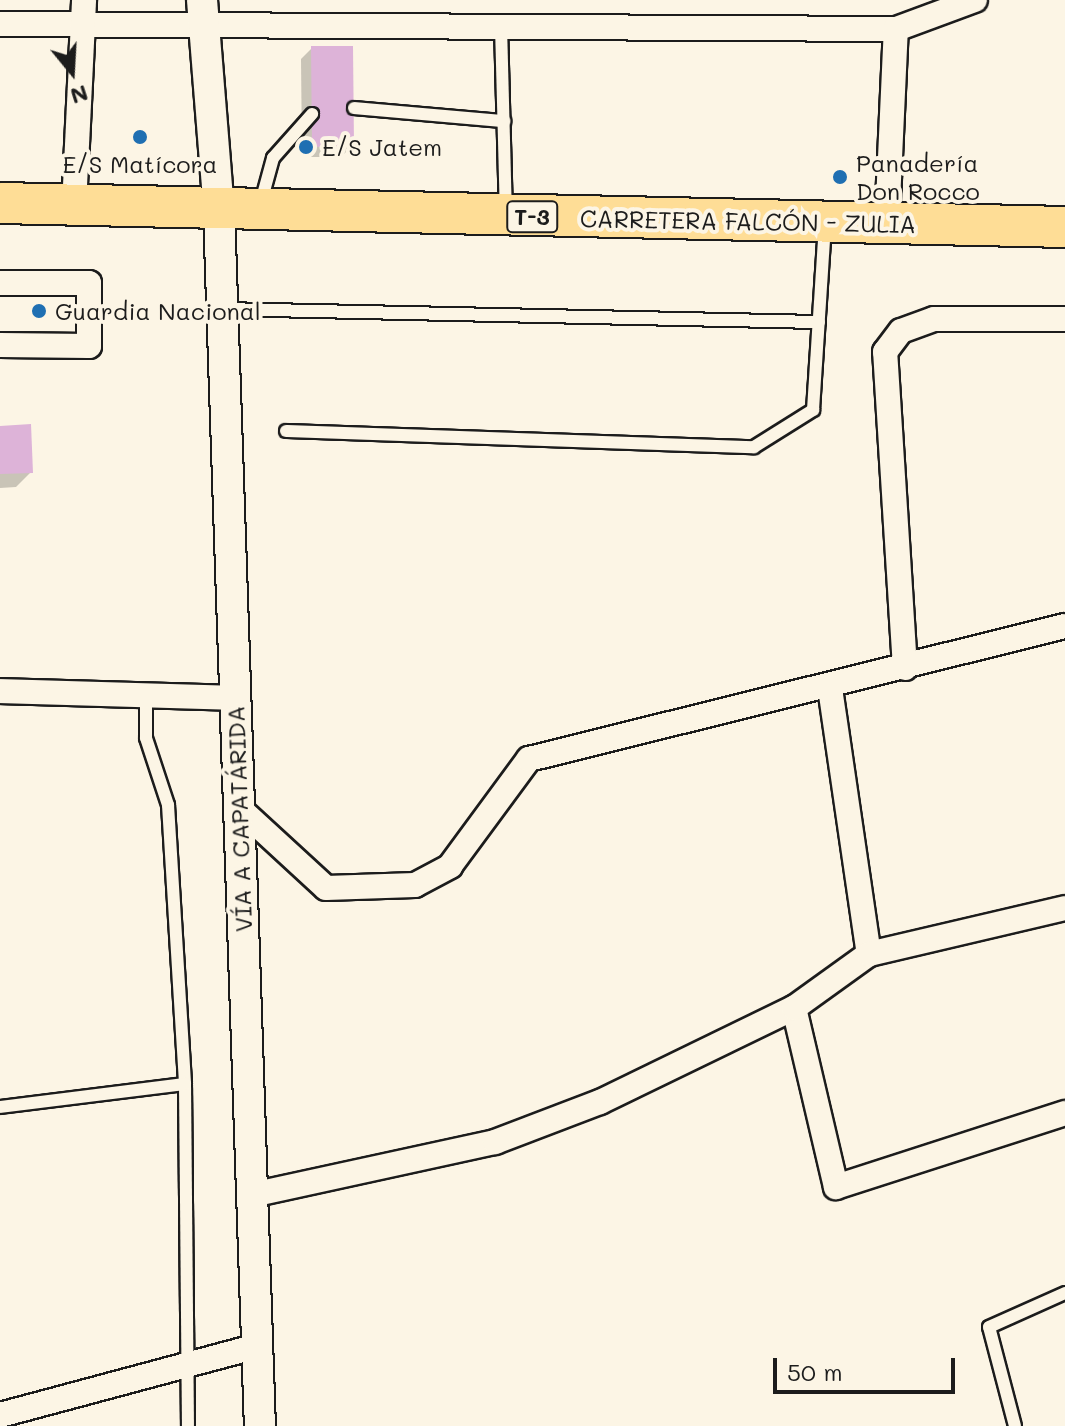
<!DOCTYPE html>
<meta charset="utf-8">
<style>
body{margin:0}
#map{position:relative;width:1065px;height:1426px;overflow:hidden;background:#fcf5e5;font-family:Mali,sans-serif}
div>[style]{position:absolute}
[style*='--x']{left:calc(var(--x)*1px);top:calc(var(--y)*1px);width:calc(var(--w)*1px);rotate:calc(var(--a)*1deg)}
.shadow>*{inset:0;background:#0003}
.building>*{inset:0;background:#ddb3d8}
.roads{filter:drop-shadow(2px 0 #1c1c1c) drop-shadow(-2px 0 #1c1c1c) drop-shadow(0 2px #1c1c1c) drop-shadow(0 -2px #1c1c1c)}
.service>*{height:12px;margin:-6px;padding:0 6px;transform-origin:6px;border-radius:6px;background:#fcf5e5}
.minor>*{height:24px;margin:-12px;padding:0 12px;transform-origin:12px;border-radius:12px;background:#fcf5e5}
.tertiary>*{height:30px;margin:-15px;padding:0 15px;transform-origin:15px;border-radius:15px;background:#fcf5e5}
.trunk>*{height:40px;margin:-20px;padding:0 20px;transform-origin:20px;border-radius:20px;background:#fedd96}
.dots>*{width:22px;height:22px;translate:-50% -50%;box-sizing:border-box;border:4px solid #fcf5e5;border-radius:50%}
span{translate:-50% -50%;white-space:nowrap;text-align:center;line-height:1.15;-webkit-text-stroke:8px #fcf5e5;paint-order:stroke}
.shield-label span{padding:2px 6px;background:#fcf5e5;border:2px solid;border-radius:6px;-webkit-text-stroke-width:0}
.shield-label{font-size:22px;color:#1c1c1c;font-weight:700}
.poi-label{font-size:24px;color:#1c1c1c}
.left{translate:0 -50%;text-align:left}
.street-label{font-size:24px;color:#1c1c1c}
.north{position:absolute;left:32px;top:32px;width:80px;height:80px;-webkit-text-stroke:6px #fcf5e5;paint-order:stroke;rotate:162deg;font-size:22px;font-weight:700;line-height:32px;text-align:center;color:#1c1c1c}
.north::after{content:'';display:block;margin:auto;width:28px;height:36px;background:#1c1c1c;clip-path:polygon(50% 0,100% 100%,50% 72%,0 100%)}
.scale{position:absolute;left:773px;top:1358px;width:182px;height:36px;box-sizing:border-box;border:4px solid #1c1c1c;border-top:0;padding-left:10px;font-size:24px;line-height:28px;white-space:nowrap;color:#1c1c1c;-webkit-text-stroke:6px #fcf5e5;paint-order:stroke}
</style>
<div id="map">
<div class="shadow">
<i style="clip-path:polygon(312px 48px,352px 146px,341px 157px,302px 157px,301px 59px)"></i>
<i style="clip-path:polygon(0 428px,31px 472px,16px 487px,0 488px)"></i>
</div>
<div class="building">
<i style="clip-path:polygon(311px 46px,353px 46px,354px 146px,312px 147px)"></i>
<i style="clip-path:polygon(31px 424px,33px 473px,0 474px,0 426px)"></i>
</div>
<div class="roads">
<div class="service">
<i style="--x:501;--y:26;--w:185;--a:88.5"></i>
<i style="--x:354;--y:108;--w:151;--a:5"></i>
<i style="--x:261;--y:202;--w:46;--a:-74.7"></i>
<i style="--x:273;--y:158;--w:59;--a:-48.4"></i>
<i style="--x:222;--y:309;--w:597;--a:1.25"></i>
<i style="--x:286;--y:431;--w:468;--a:2"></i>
<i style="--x:754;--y:447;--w:70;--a:-32.1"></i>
<i style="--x:813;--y:410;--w:184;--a:-86.3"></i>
<i style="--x:146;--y:696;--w:42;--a:90"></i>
<i style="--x:146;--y:738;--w:71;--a:71.8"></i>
<i style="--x:168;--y:805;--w:280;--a:86.5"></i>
<i style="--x:185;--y:1084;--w:342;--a:89.5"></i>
<i style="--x:0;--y:1107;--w:186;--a:-7.1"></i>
<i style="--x:1015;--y:1426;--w:102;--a:-104.7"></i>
<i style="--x:989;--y:1327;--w:83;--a:-24.1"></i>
</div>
<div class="minor">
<i style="--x:0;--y:24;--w:896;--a:0.32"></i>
<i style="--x:896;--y:29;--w:84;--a:-20.2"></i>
<i style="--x:74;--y:206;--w:206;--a:-87.2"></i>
<i style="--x:887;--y:224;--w:195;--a:-87.4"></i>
<i style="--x:0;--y:283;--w:89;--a:0"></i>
<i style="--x:89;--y:283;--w:63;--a:90"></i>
<i style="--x:89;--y:346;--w:89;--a:-179.4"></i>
<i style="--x:905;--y:668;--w:317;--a:-93.6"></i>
<i style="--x:885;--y:352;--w:26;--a:-53"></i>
<i style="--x:901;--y:331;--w:35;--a:-20"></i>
<i style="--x:934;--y:319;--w:131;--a:0"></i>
<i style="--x:830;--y:688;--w:269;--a:81.7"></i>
<i style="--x:0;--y:691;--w:235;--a:1.7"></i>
<i style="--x:239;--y:808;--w:118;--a:42.6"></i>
<i style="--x:326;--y:888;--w:89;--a:-1.9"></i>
<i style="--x:415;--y:885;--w:40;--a:-28"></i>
<i style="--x:450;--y:866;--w:133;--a:-53.6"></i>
<i style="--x:529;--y:759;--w:552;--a:-13.94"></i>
<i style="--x:794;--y:1008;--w:184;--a:76.8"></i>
<i style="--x:836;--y:1187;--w:241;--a:-17.9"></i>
<i style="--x:252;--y:1195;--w:249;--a:-12.3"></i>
<i style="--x:495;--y:1142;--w:112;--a:-20.9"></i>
<i style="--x:600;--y:1102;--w:216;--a:-25.9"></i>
<i style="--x:794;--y:1008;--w:92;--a:-35.8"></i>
<i style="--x:869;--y:954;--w:201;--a:-13.2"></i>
<i style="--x:0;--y:1415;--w:266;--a:-15"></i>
</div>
<div class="tertiary">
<i style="--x:202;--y:0;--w:213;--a:85.4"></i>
<i style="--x:219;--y:212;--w:1215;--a:88.07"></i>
</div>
<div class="trunk">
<i style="--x:0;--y:203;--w:1065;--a:1.29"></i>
</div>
</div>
<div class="dots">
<i style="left:140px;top:137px;background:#1f6fb2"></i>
<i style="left:306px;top:147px;background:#1f6fb2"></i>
<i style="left:840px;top:177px;background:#1f6fb2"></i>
<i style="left:39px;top:311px;background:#1f6fb2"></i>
</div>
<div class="shield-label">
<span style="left:532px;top:217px">T-3</span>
</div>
<div class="poi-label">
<span class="left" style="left:322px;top:147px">E/S Jatem</span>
<span class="left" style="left:856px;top:177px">Panadería<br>Don Rocco</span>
<span style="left:140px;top:164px">E/S Matícora</span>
<span class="left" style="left:55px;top:311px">Guardia Nacional</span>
</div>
<div class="street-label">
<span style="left:748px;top:221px;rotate:1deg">CARRETERA FALCÓN - ZULIA</span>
<span style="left:239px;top:819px;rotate:-92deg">VÍA A CAPATÁRIDA</span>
</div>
<div class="north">N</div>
<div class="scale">50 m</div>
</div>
